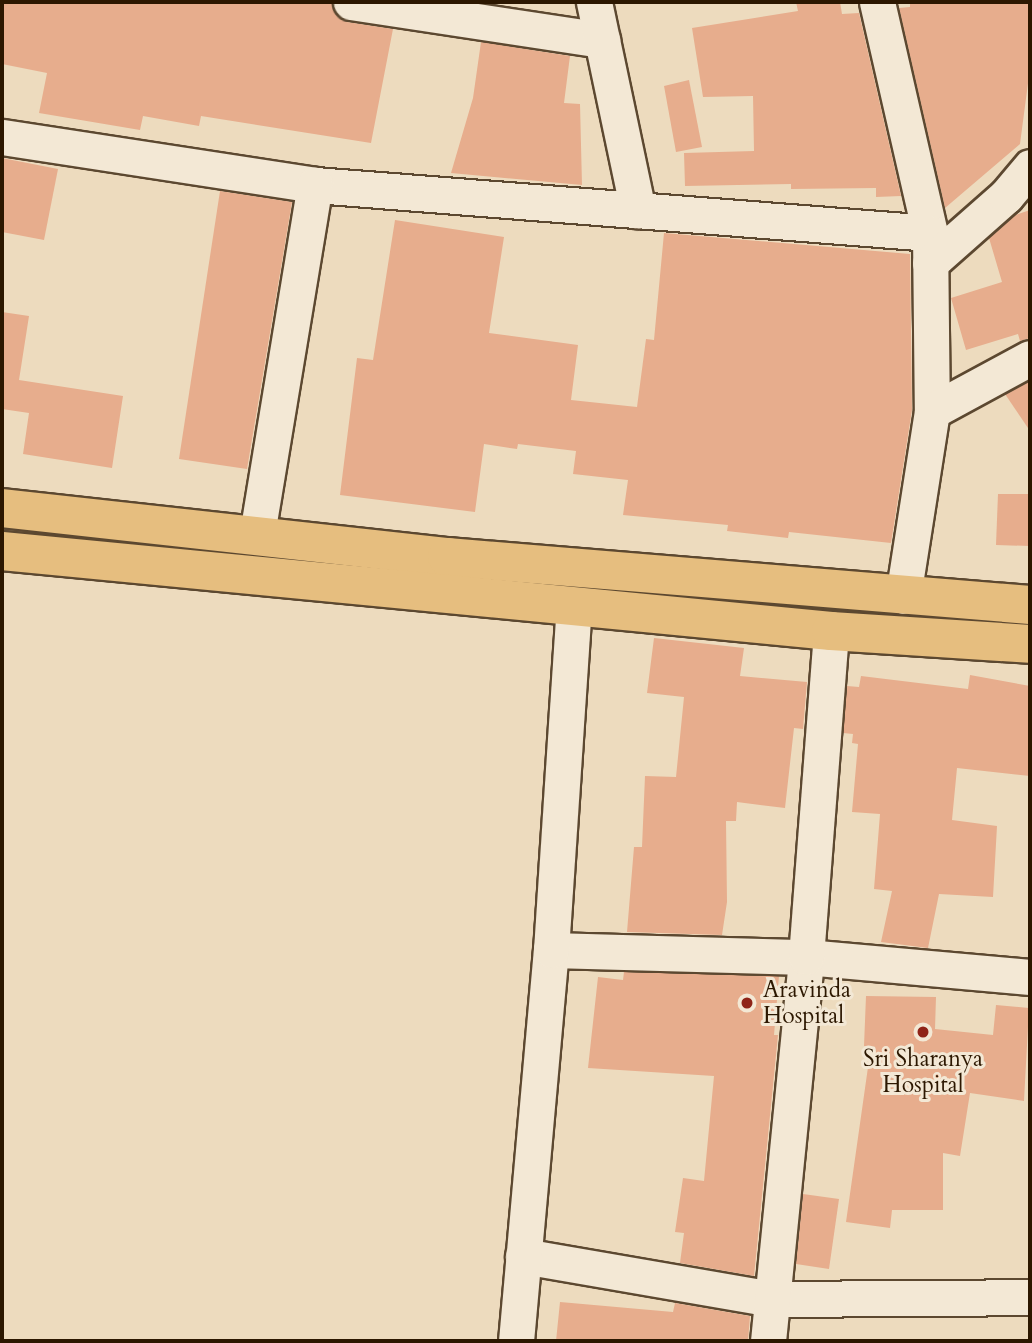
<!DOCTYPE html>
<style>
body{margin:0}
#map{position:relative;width:1032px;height:1343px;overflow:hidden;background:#eddbbe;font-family:Cardo,serif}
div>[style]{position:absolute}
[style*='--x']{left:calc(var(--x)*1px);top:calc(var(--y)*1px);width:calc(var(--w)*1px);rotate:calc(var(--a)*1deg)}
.building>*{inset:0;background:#e7ad8d}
.roads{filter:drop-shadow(2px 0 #5c4830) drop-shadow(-2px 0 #5c4830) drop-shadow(0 2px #5c4830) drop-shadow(0 -2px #5c4830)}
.minor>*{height:35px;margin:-17.5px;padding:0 17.5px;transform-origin:17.5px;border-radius:17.5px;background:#f3e8d5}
.primary>*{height:38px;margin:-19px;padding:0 19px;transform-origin:19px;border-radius:19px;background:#e6be7f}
.dots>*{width:19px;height:19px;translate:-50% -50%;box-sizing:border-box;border:4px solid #f3e8d5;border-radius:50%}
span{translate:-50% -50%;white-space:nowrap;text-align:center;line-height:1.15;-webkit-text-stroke:6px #f3e8d5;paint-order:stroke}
.poi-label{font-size:23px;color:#2c1700}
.left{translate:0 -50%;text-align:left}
.frame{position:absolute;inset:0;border:4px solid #2c1700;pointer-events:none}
</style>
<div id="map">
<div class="building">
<i style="clip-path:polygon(2px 2px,331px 2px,338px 17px,347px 22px,393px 29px,371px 143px,201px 116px,199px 126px,143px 116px,140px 130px,39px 113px,47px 73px,2px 64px)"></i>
<i style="clip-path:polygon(796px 2px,840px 2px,842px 14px,859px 13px,901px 196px,876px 197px,876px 188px,791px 189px,791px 184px,685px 186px,684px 153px,754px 151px,753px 96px,703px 97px,692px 28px,798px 11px)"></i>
<i style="clip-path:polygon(910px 2px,1030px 2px,1030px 68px,1020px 144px,945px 208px,899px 8px,910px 7px)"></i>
<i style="clip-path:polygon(481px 42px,570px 56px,564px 103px,580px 104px,582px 185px,451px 173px,473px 98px)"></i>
<i style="clip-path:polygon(689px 80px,702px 147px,676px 152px,664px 86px)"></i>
<i style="clip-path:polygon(2px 158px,58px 169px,44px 240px,2px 232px)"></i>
<i style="clip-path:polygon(220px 191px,292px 202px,247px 469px,179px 459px)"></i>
<i style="clip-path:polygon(1030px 210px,1030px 338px,1020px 341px,1018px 334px,966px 350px,951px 298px,1002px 282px,989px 238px,1015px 215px)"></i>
<i style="clip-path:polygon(395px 220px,504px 237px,489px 333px,578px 345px,571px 400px,637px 407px,646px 339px,654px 340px,664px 233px,910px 254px,912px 410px,891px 543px,789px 532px,788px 538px,727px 531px,728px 525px,623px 515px,628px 480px,573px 474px,576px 451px,518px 444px,517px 449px,484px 444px,475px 512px,340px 495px,357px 358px,373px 360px)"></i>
<i style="clip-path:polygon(2px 312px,29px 316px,19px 380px,123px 396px,112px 468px,23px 454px,29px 413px,2px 409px)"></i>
<i style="clip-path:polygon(1030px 381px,1030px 431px,1005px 394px)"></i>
<i style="clip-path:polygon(998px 494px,1030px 494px,1030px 546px,996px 545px)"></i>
<i style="clip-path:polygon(654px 638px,744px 648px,740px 676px,807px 682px,803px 729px,794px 728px,785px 808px,737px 802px,736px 821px,726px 821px,727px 902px,722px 935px,627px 932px,634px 847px,642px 847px,645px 776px,676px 777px,684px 697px,647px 693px)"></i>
<i style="clip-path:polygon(970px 675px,1030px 686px,1030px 776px,957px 768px,952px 820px,997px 826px,993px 897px,939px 894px,928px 948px,881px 942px,892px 891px,874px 889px,880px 814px,852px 812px,858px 744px,852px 743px,853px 734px,843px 733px,847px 686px,859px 687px,861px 676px,968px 689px)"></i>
<i style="clip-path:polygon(624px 972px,779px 976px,774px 1035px,778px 1035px,754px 1276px,680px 1263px,684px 1233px,675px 1232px,683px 1178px,704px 1181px,714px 1076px,588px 1068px,598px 977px,623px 980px)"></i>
<i style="clip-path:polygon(866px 996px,936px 997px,935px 1029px,993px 1035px,996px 1005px,1029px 1008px,1024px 1101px,970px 1093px,960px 1156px,943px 1153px,943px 1210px,892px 1210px,890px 1228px,846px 1222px,871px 1046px,864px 1046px)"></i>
<i style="clip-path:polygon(803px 1194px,839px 1199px,829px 1269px,796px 1264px)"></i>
<i style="clip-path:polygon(560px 1302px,673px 1312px,675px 1303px,750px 1316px,748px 1341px,556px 1341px)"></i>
</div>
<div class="roads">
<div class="minor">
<i style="--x:351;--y:2;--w:254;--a:8.6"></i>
<i style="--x:594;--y:2;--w:213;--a:78.1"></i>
<i style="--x:877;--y:2;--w:237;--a:77.1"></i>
<i style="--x:930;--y:233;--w:178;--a:89.4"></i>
<i style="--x:932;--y:411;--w:187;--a:98.9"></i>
<i style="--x:2;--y:137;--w:317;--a:8.7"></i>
<i style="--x:315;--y:185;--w:617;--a:4.46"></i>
<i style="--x:930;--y:263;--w:101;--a:-41.4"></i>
<i style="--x:1006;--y:196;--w:38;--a:-50"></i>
<i style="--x:932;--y:411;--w:111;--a:-28.4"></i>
<i style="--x:257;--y:534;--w:354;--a:-80.6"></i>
<i style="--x:551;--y:950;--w:255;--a:1.6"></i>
<i style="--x:806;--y:957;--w:225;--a:5.1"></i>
<i style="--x:523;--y:1256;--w:253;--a:9.8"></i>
<i style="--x:772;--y:1299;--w:258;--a:-0.4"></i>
<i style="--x:516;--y:1341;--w:393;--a:-84.9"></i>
<i style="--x:551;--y:950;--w:345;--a:-86.2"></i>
<i style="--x:768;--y:1341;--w:386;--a:-84.3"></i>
<i style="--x:806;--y:957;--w:327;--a:-85.6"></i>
</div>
<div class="primary">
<i style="--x:2;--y:508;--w:448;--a:6.3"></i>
<i style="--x:447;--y:557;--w:585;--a:4.71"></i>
<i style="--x:2;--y:551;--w:833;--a:5.51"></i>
<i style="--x:831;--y:631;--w:199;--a:3.7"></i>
</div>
</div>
<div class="dots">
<i style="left:747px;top:1003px;background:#8f2418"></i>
<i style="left:923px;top:1032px;background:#8f2418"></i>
</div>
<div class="poi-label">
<span class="left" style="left:763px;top:1003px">Aravinda<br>Hospital</span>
<span style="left:923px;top:1072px">Sri Sharanya<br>Hospital</span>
</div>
<div class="frame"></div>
</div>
